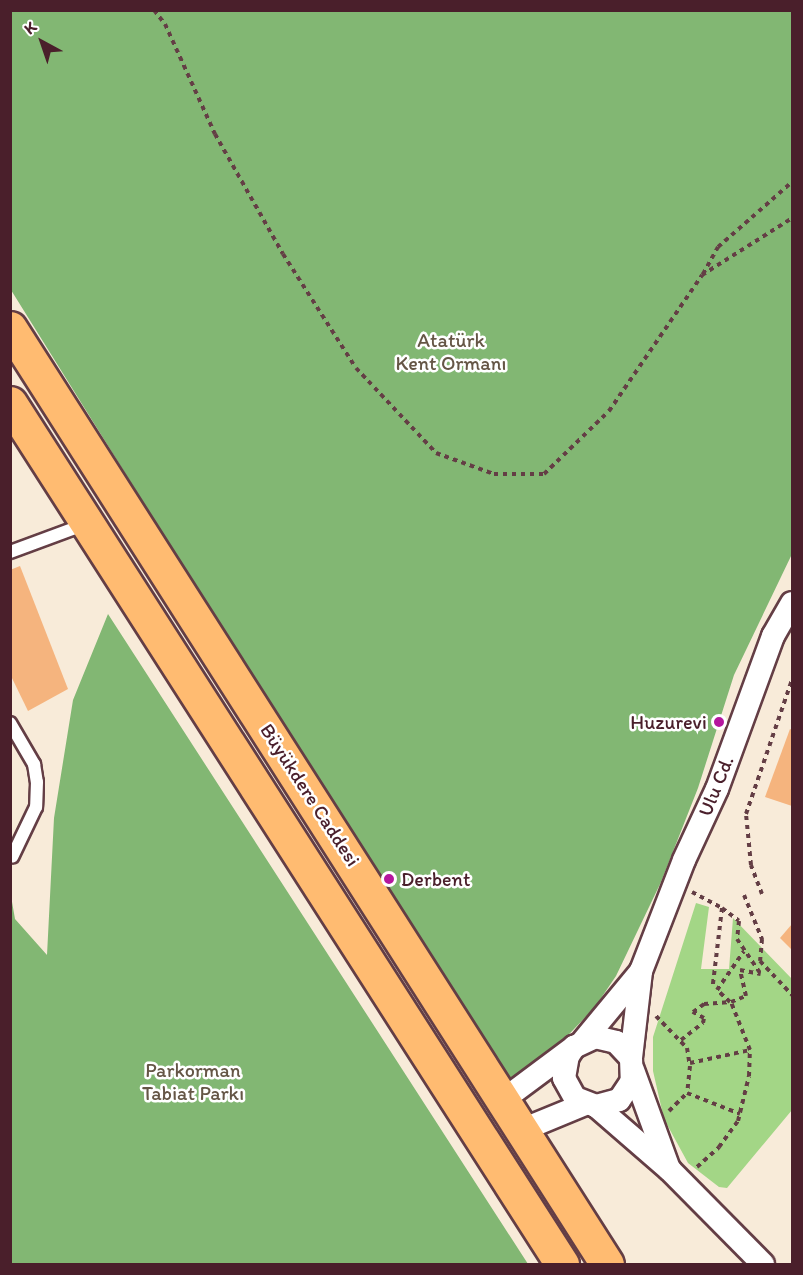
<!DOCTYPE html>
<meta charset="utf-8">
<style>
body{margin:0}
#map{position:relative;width:803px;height:1275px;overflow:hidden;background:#f8ebd9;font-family:Itim,sans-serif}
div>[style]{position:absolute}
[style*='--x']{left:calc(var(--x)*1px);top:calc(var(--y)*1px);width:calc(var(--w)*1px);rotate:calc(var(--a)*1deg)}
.green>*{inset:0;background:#a3d686}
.forest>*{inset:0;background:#82b773}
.building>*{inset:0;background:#f5b47e}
.path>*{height:4px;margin-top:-2px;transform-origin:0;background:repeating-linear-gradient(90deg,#643e45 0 4.5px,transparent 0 9px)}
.roads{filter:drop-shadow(2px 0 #643e45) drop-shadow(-2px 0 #643e45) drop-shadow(0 2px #643e45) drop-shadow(0 -2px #643e45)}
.service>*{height:12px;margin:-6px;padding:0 6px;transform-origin:6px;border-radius:6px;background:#fff}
.minor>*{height:22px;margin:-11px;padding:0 11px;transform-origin:11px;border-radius:11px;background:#fff}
.primary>*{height:33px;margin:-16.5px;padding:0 16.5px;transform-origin:16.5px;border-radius:16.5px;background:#ffbb71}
.dots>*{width:16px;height:16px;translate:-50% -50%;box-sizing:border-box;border:3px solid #fff;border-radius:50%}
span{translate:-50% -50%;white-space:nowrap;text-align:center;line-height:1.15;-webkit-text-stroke:5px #fff;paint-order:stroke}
.park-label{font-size:20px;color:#655646}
.poi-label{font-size:20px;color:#4a1f2b}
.right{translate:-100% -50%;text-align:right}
.left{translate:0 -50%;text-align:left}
.street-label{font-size:20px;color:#4a1f2b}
.frame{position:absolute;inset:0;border:12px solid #4a1f2b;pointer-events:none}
.north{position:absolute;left:12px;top:12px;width:60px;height:60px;-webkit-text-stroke:4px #fff;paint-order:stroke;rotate:320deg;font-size:16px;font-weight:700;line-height:24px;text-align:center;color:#4a1f2b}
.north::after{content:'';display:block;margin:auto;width:21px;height:27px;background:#4a1f2b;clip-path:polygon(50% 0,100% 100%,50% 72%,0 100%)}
</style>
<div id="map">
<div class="green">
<i style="clip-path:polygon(696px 903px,709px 907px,701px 969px,729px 969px,733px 918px,792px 979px,792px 1110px,727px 1188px,719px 1187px,688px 1163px,664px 1119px,653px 1071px,653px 1037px)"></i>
</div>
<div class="forest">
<i style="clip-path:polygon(11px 11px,792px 11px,792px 554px,734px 675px,698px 788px,661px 882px,616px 976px,595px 1007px,554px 1050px,508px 1088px,11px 290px)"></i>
<i style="clip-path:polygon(108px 614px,528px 1264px,11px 1264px,11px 896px,15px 919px,47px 955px,54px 818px,73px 700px)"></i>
</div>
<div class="building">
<i style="clip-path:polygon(20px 566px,68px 689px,28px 711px,10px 674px,10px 570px)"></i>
<i style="clip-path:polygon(790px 729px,792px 730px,792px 806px,765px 797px)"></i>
<i style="clip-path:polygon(792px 924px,792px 950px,780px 938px)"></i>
</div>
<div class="path">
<i style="--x:154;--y:10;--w:18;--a:52"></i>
<i style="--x:165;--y:24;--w:121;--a:65.6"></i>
<i style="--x:215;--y:134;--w:138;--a:60.5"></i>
<i style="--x:283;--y:254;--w:135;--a:57.4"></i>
<i style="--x:356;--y:368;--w:117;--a:46.7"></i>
<i style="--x:436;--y:453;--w:62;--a:19.9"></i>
<i style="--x:494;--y:474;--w:50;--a:0"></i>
<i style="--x:544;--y:474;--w:91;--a:-44.1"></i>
<i style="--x:609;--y:411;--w:165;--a:-55.6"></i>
<i style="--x:702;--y:275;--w:107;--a:-32.3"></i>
<i style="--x:703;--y:274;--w:31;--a:-61"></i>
<i style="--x:718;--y:247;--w:98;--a:-41.3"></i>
<i style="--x:692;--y:892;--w:34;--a:28"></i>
<i style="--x:722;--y:908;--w:77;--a:96.8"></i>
<i style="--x:762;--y:894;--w:31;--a:-111"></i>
<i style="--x:751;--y:865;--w:51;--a:-95.6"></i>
<i style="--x:746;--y:814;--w:142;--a:-71.1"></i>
<i style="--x:744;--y:895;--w:48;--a:67.8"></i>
<i style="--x:762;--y:939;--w:22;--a:95"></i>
<i style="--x:760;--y:961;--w:47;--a:46.7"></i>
<i style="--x:722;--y:908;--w:21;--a:37"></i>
<i style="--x:739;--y:921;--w:18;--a:96"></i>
<i style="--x:737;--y:939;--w:41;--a:55.9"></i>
<i style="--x:730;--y:1002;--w:18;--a:-137"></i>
<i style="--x:717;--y:990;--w:47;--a:-55.3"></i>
<i style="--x:656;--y:1016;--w:45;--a:45.9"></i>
<i style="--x:687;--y:1048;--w:18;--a:81"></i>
<i style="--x:690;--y:1066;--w:27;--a:96"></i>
<i style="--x:681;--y:1040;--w:28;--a:-38"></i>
<i style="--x:703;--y:1023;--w:5;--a:-79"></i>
<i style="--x:704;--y:1018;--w:13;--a:-151"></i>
<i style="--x:693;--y:1012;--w:14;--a:-36"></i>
<i style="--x:704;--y:1004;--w:27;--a:-4"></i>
<i style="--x:690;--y:1063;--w:61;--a:-12.2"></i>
<i style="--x:669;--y:1111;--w:25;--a:-45"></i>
<i style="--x:687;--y:1093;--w:57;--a:21.6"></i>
<i style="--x:697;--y:1167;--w:30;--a:-42"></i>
<i style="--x:719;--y:1147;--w:32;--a:-54"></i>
<i style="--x:738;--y:1121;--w:46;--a:-76.3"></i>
<i style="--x:749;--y:1076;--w:26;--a:-88"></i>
<i style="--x:750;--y:1050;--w:52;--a:-111.6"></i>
<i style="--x:731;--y:1002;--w:16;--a:-22"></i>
<i style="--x:746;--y:996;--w:27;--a:-103"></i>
<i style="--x:740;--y:970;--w:21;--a:11"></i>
</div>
<div class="roads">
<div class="service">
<i style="--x:10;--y:552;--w:81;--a:-20.2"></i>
<i style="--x:10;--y:723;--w:48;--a:59.7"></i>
<i style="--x:34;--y:764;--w:18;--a:81"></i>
<i style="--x:37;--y:782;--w:25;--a:92"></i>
<i style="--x:36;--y:807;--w:55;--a:115.6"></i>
</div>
<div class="minor">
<i style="--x:584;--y:1040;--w:89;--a:-50.4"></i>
<i style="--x:631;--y:1058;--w:88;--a:-83.4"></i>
<i style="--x:641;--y:971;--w:119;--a:-68.8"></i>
<i style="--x:684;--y:860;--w:78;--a:-65.1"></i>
<i style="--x:717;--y:789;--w:163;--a:-69.9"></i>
<i style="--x:773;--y:636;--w:38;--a:-60"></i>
<i style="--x:633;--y:1070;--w:105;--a:70"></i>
<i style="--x:503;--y:1100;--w:89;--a:-36.7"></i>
<i style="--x:574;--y:1047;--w:23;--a:-25"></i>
<i style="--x:595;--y:1037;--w:22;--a:13"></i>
<i style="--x:616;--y:1042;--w:22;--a:47"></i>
<i style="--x:631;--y:1058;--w:23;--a:88"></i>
<i style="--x:632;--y:1081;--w:23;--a:124"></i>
<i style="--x:619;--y:1100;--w:24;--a:165"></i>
<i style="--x:596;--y:1106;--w:22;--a:-159"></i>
<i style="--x:575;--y:1098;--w:23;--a:-119"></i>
<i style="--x:564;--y:1078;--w:22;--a:-80"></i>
<i style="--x:568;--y:1056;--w:11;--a:-56"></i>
<i style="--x:596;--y:1106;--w:98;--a:40.9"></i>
<i style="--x:670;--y:1170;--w:132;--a:45.3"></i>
<i style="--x:522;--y:1130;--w:68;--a:-22.4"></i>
</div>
<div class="primary">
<i style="--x:10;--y:328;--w:1110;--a:57.47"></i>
<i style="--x:10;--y:403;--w:1023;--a:57.34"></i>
</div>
</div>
<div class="dots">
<i style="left:719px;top:722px;background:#b5179e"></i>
<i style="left:389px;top:879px;background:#b5179e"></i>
</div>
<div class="park-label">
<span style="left:451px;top:352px">Atatürk<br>Kent Ormanı</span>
<span style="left:193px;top:1082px">Parkorman<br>Tabiat Parkı</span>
</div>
<div class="poi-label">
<span class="right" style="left:707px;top:722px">Huzurevi</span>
<span class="left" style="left:401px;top:879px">Derbent</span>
</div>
<div class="street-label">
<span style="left:716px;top:786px;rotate:-68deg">Ulu Cd.</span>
<span style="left:310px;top:795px;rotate:57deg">Büyükdere Caddesi</span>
</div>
<div class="frame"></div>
<div class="north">K</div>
</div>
